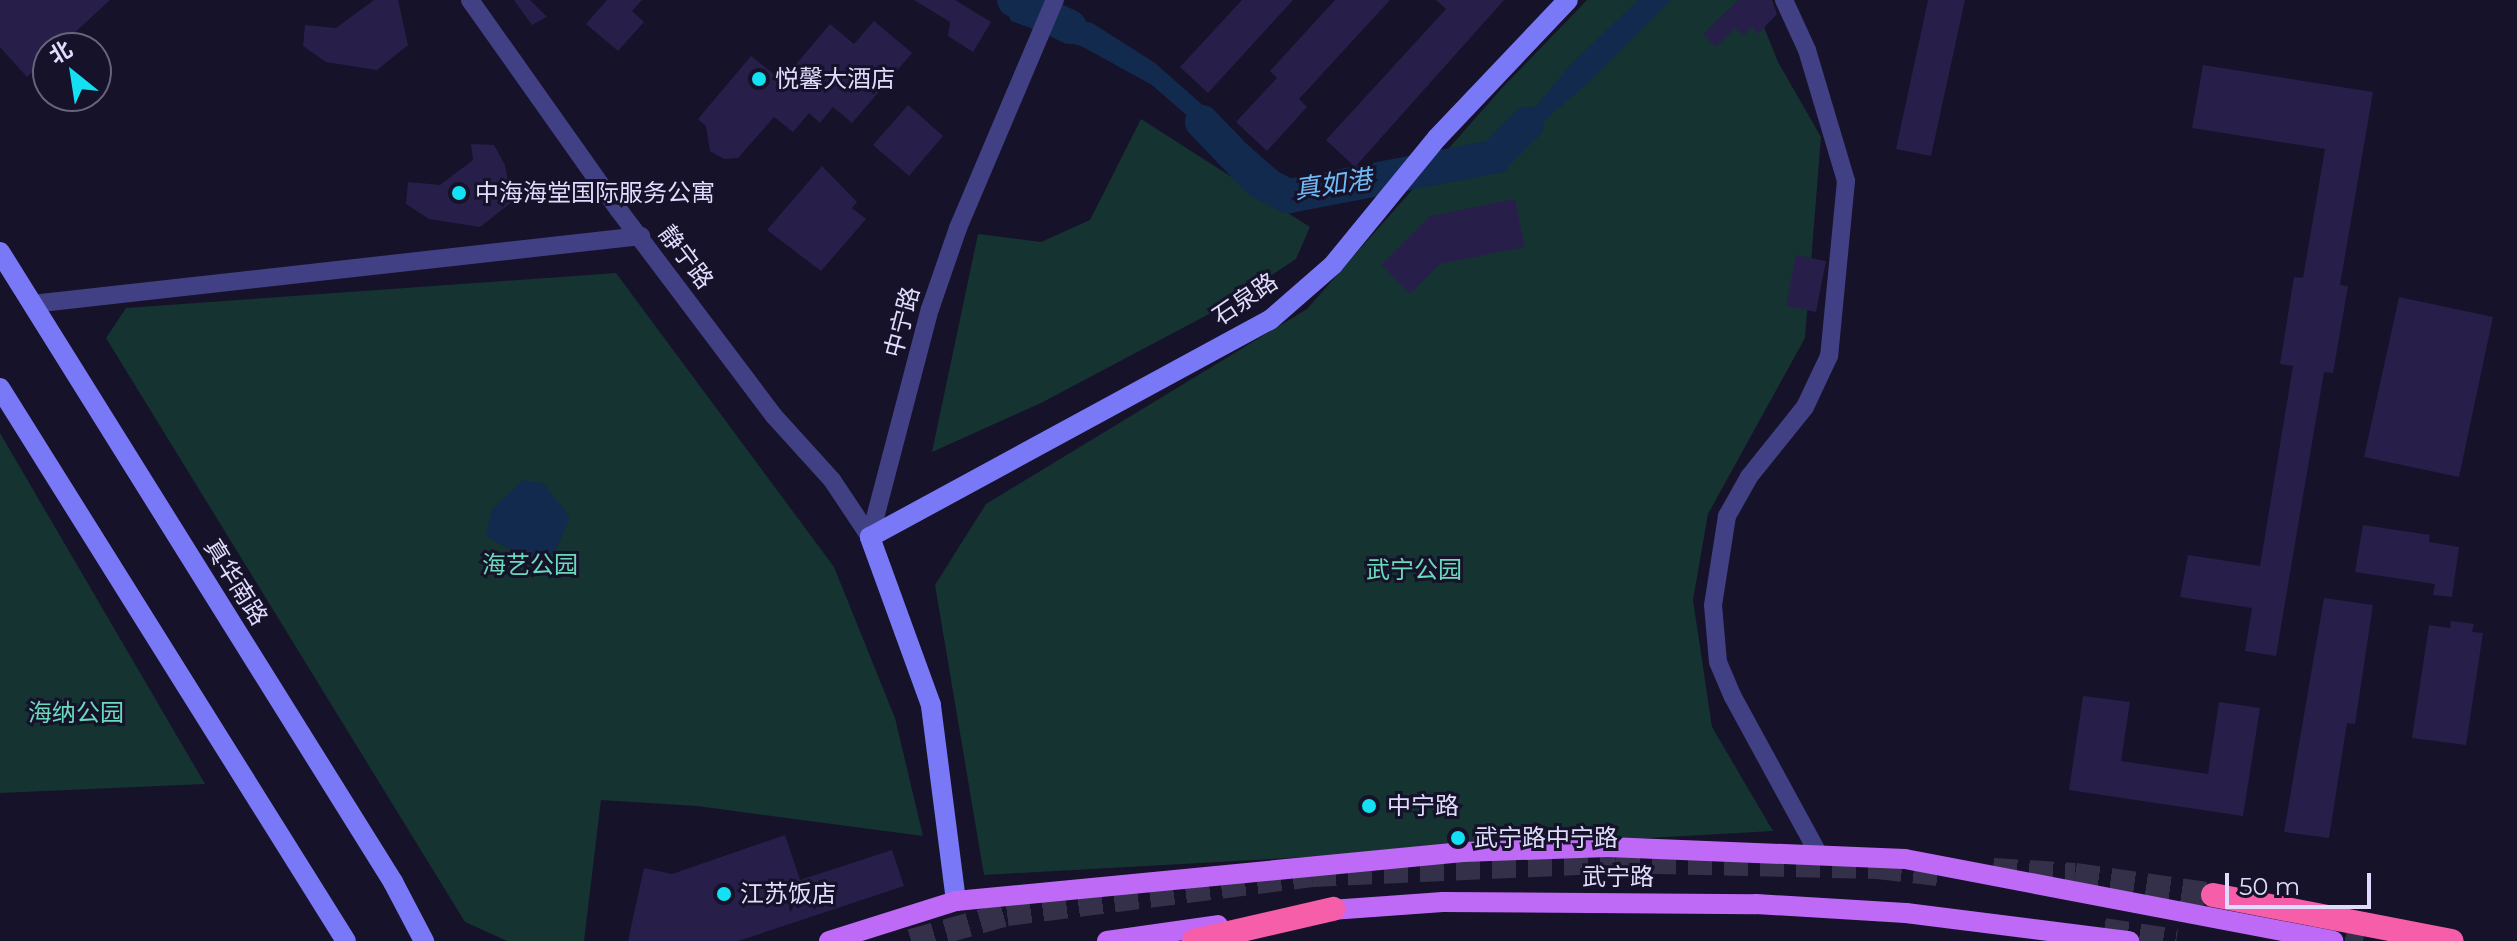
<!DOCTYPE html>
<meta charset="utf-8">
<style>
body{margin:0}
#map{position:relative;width:2517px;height:941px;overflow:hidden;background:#161229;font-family:Montserrat,"Noto Sans SC",sans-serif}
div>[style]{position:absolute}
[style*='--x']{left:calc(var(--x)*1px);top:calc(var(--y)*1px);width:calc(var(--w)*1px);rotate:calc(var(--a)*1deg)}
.green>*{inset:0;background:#153331}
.water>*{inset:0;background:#122a4d}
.river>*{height:34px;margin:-17px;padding:0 17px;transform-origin:17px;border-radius:17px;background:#122a4d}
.building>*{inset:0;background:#271f49}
.highway-tunnel>*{height:24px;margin-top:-12px;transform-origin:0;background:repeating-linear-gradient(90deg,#343049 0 24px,transparent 0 36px)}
.street>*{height:18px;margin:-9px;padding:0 9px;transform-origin:9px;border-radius:9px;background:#414085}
.secondary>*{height:20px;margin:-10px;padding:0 10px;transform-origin:10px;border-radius:10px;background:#7979f8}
.primary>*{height:20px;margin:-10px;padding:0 10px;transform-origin:10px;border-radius:10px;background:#bf6af7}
.highway>*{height:24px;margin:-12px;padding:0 12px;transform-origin:12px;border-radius:12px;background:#f65eaa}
.dots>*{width:22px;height:22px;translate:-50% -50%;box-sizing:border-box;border:4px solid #161229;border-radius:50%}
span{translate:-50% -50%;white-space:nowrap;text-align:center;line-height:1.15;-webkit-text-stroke:6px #161229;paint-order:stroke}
.poi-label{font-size:24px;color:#dfdcfd}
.left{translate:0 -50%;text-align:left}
.street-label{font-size:24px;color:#dfdcfd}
.park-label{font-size:24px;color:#6bdabc}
.water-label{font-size:26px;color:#70bbf7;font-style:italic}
.north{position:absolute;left:32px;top:32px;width:80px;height:80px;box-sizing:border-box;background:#161229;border:2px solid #66637e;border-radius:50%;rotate:330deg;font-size:22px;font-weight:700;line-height:32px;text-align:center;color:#dfdcfd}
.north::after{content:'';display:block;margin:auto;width:28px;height:36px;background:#13e0f2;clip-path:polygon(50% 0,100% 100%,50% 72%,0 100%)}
.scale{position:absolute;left:2225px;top:873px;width:146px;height:36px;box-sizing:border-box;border:4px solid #dfdcfd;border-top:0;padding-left:10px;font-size:24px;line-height:28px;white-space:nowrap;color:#dfdcfd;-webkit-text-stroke:6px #161229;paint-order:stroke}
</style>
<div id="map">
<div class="green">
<i style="clip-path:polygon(1587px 0,1753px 0,1778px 62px,1821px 137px,1805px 338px,1708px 514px,1693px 600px,1712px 727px,1773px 831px,984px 875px,935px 585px,986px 504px,1307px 309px,1502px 88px)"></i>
<i style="clip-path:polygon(1141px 119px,1310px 227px,1296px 259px,1228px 304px,1041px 403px,932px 452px,978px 234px,1041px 242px,1090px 220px)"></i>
<i style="clip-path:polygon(616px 273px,834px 567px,895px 718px,923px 836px,697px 806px,601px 800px,584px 941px,507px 941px,465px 922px,106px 338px,126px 308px)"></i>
<i style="clip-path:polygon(0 433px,205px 784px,0 793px)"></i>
</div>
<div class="water">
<i style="clip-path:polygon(1001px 0,1092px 23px,1155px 63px,1290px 182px,1396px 163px,1385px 178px,1356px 195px,1289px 196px,1248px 169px,1152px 85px,1083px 47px,1011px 21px)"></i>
<i style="clip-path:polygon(1638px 0,1671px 0,1586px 85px,1496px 162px,1420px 186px,1431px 169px,1494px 157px,1571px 64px)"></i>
<i style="clip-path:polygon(523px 480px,543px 483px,570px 517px,555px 553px,536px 558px,517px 553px,486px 536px,492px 509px)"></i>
</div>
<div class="river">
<i style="--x:1014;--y:0;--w:62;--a:25.7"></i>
<i style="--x:1202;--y:122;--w:82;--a:46"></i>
<i style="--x:1259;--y:181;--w:34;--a:27"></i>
<i style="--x:1289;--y:196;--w:209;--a:-10.8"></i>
<i style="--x:1494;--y:157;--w:47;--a:-45"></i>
</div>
<div class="building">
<i style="clip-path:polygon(0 0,110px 0,58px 48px,48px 48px,48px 57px,27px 77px,0 47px)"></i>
<i style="clip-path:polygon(374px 0,398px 0,408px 45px,377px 70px,326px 62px,303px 46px,305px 25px,336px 28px)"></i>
<i style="clip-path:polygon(514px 0,530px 0,547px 17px,532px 25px)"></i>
<i style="clip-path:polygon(607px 0,642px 0,632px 11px,644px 22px,618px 51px,586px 24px)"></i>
<i style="clip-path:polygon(914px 0,955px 0,991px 22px,973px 52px,948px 36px,950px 22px)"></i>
<i style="clip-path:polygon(1242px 0,1293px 0,1208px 93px,1180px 67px)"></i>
<i style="clip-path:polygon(1335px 0,1390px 0,1299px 99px,1307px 107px,1267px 151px,1236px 122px,1277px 78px,1270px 71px)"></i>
<i style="clip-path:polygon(1436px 0,1504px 0,1355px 167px,1326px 140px,1446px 9px)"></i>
<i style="clip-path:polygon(1738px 0,1772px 0,1777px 14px,1758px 34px,1752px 27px,1743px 36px,1735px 28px,1716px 47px,1703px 34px)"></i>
<i style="clip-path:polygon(1928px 0,1965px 0,1931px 156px,1896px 149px)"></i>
<i style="clip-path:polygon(874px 21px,912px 53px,852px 123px,833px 107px,820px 123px,809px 113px,793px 132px,774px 117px,738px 158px,724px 159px,710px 151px,706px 126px,698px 119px,751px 56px,782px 81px,830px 24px,854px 44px)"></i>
<i style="clip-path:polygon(2203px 65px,2373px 92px,2340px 285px,2348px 286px,2333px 373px,2324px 372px,2276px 656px,2245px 651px,2252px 608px,2180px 597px,2188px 555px,2260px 566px,2293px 366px,2280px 364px,2294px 277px,2303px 278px,2325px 149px,2192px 128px)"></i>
<i style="clip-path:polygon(908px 105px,943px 136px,909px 176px,873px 145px)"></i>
<i style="clip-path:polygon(471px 144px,494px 145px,505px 165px,512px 202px,480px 227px,429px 219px,406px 204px,408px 182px,440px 185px,473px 160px)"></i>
<i style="clip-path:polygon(822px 166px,857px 202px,852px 208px,866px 219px,821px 271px,767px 230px)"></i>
<i style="clip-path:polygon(1515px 199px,1525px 247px,1440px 264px,1410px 294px,1381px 265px,1430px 216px)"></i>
<i style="clip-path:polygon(1796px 255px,1826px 261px,1816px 312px,1786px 306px)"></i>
<i style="clip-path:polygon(2399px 297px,2493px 317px,2459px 477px,2364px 457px)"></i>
<i style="clip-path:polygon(2363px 525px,2430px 535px,2429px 542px,2459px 547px,2452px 597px,2433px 595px,2435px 584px,2355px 572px)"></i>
<i style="clip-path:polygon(2324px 598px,2373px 605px,2355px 724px,2347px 723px,2329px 838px,2284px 832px)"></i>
<i style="clip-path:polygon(2451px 621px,2474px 624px,2472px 632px,2483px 633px,2466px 745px,2412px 738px,2429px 625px,2450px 628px)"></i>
<i style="clip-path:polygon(2083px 696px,2130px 702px,2121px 761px,2208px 774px,2219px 702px,2260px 708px,2243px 816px,2069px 790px)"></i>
<i style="clip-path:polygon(785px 835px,800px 880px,892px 850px,904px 886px,738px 941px,628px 941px,644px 868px,672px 874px)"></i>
</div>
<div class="highway-tunnel">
<i style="--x:1993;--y:870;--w:82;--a:3.5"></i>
<i style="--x:2075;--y:875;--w:139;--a:8.2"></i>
<i style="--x:2104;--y:930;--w:73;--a:8.7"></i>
<i style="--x:2310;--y:931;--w:54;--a:10.7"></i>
<i style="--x:911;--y:941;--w:100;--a:-15.7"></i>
<i style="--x:1007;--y:914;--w:307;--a:-7.3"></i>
<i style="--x:1312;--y:875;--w:304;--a:-2.6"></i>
<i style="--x:1616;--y:861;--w:262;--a:1.3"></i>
<i style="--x:1878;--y:867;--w:67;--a:6.8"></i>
</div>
<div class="street">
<i style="--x:470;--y:0;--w:256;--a:54.7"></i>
<i style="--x:618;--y:209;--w:259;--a:53"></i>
<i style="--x:774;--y:416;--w:86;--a:47.8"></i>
<i style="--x:832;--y:480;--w:69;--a:56.3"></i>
<i style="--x:1784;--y:0;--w:55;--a:65.3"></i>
<i style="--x:1807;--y:50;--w:137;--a:73.4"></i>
<i style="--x:1846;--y:181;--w:176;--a:95.5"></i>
<i style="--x:1829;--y:356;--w:56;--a:115.2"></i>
<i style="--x:1805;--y:407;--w:90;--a:128.7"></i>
<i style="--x:1749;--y:477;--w:45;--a:119.4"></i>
<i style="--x:1727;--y:516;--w:90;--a:98.9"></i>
<i style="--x:1713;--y:605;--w:57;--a:85"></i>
<i style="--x:1718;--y:662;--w:38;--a:67"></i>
<i style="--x:1733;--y:697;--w:178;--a:61.4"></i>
<i style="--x:32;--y:304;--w:613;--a:-6.37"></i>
<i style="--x:870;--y:537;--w:236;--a:-75.3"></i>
<i style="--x:930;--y:309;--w:86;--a:-70.9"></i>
<i style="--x:958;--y:228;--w:248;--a:-67"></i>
</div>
<div class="secondary">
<i style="--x:0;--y:252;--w:743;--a:58.04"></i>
<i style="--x:393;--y:882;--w:67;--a:62.3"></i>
<i style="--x:0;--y:388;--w:652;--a:57.97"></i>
<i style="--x:956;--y:901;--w:198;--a:-97.3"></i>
<i style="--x:931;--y:705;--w:179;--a:-110"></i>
<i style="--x:870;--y:537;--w:455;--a:-28.5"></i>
<i style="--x:1270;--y:320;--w:84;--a:-41.1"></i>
<i style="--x:1333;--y:265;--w:164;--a:-50.7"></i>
<i style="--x:1437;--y:138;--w:190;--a:-46.5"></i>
</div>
<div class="primary">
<i style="--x:1317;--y:911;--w:126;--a:-4.1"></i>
<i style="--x:1443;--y:902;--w:313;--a:0.4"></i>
<i style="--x:1756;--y:904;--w:150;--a:3.4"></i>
<i style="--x:1906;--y:913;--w:225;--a:7.2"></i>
<i style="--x:829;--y:941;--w:133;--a:-17.5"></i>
<i style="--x:956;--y:901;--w:509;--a:-5.52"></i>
<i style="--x:1463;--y:852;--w:145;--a:-2"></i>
<i style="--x:1608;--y:847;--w:297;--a:2.3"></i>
<i style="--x:1905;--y:859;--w:436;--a:10.8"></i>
<i style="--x:1107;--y:941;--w:112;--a:-8.2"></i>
</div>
<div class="highway">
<i style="--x:2213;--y:895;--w:243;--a:10.9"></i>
<i style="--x:1194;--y:941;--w:143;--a:-13"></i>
</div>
<div class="dots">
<i style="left:759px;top:79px;background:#13e0f2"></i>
<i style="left:459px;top:193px;background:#13e0f2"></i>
<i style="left:1369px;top:806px;background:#13e0f2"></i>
<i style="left:1458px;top:838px;background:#13e0f2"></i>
<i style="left:724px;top:894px;background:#13e0f2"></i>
</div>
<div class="poi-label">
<span class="left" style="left:775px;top:79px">悦馨大酒店</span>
<span class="left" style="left:475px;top:193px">中海海堂国际服务公寓</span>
<span class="left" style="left:1387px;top:806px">中宁路</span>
<span class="left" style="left:1474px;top:838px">武宁路中宁路</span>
<span class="left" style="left:740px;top:894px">江苏饭店</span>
</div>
<div class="street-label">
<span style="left:686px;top:257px;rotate:53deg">静宁路</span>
<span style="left:1245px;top:299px;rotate:-34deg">石泉路</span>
<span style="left:902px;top:322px;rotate:-75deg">中宁路</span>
<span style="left:236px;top:582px;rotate:58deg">真华南路</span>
<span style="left:1618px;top:877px">武宁路</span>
</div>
<div class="park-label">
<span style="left:530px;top:565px">海艺公园</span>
<span style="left:1414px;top:570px">武宁公园</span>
<span style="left:76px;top:713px">海纳公园</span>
</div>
<div class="water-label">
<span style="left:1333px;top:185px;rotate:-8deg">真如港</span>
</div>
<div class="north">北</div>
<div class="scale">50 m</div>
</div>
